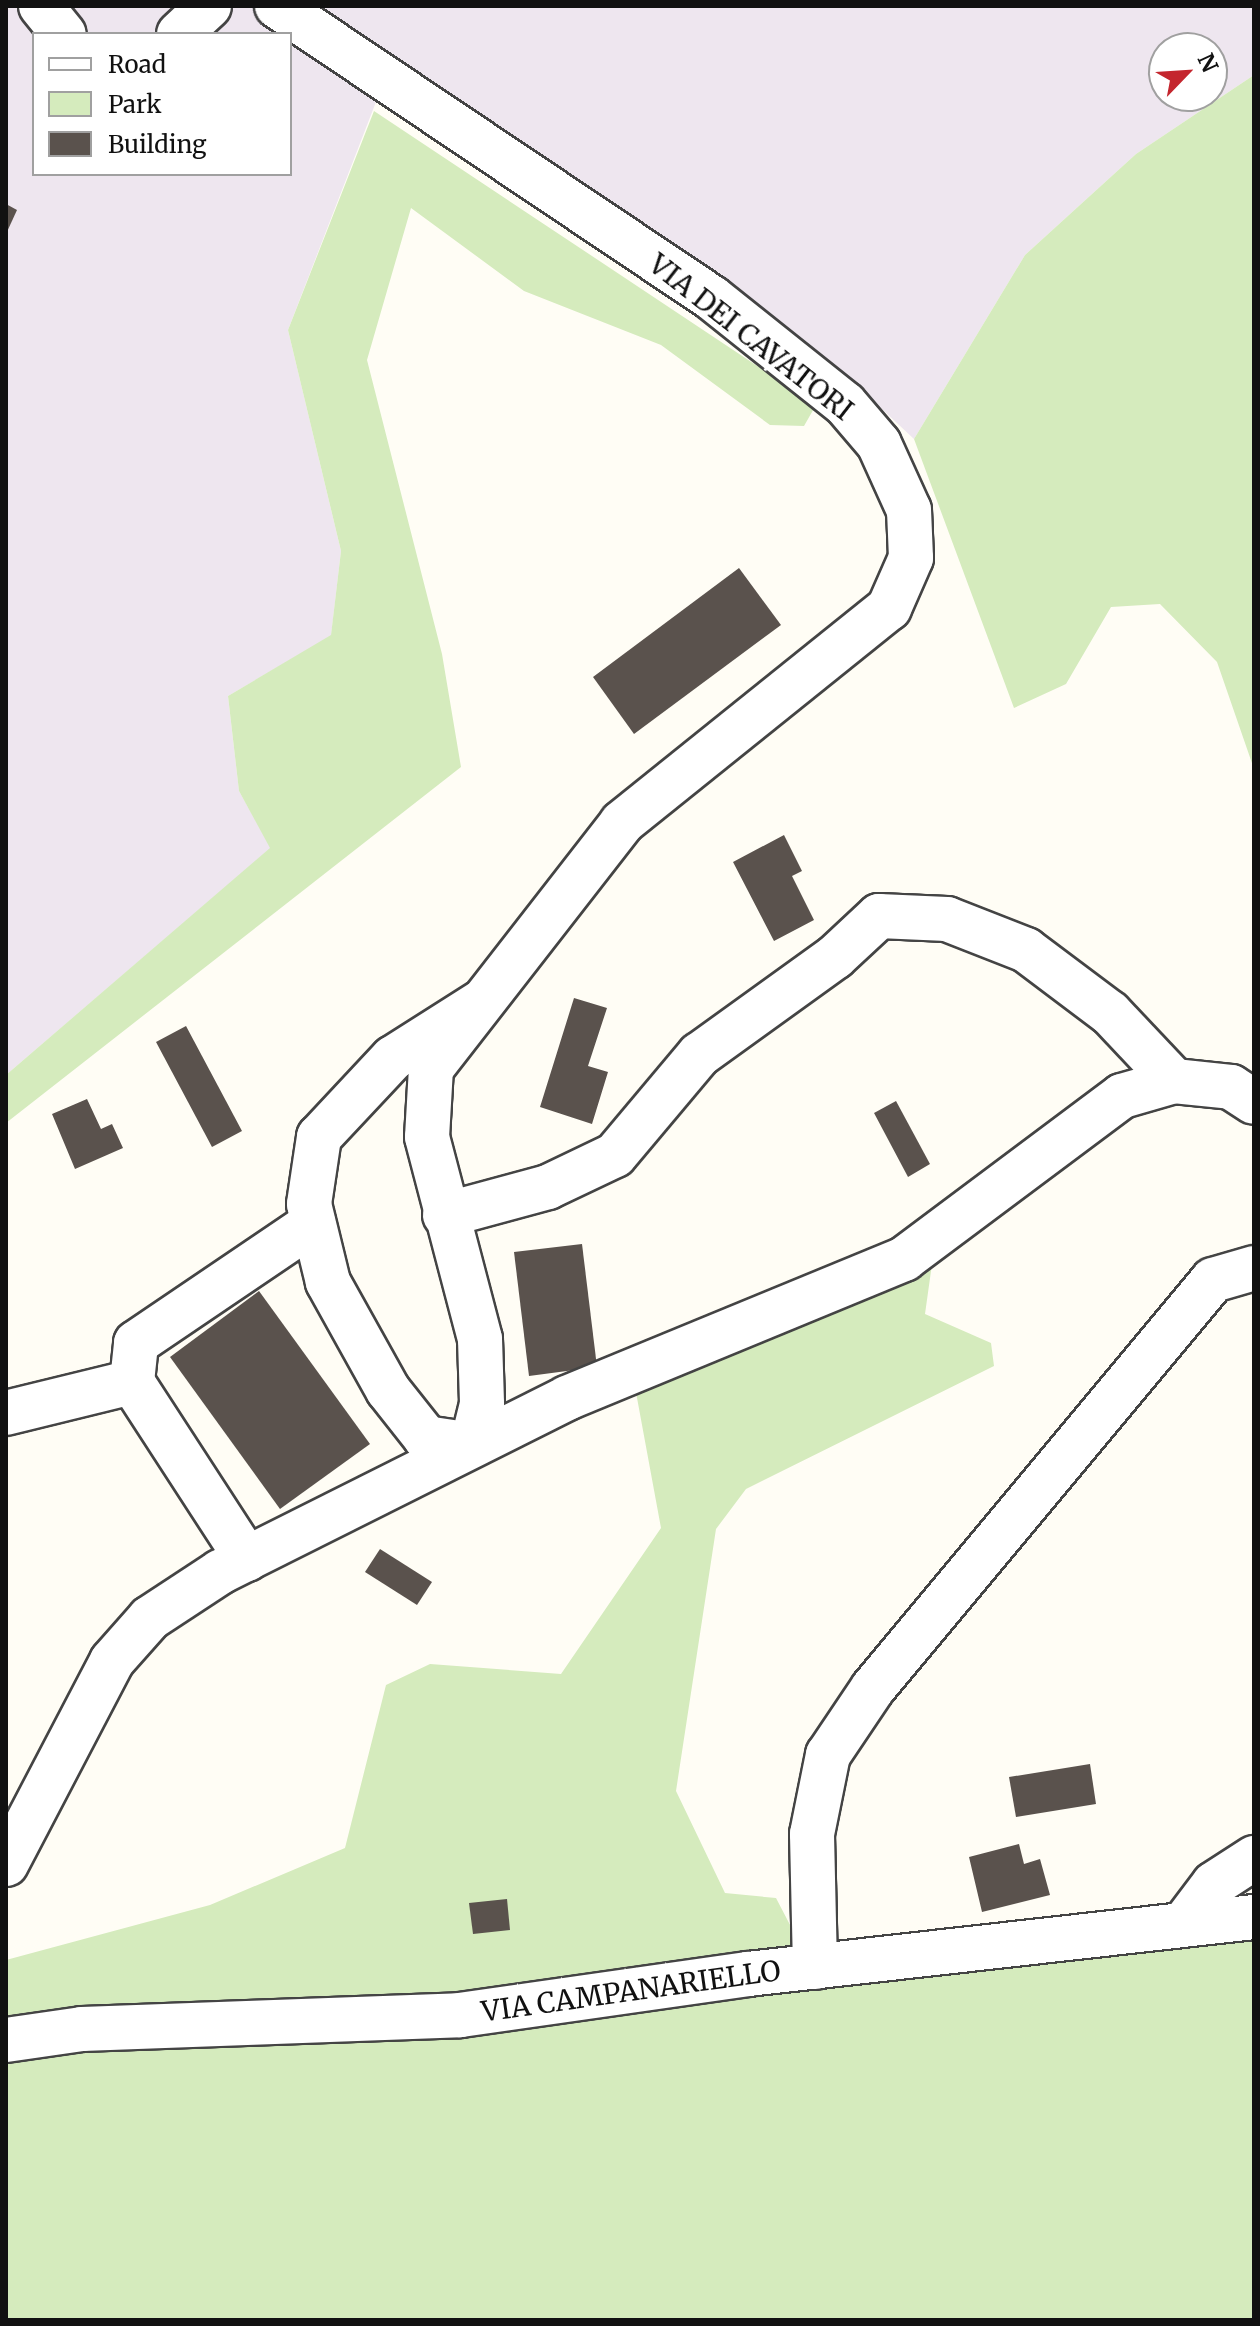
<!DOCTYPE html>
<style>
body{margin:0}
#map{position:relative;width:1260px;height:2326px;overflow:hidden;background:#fffdf5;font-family:Merriweather,serif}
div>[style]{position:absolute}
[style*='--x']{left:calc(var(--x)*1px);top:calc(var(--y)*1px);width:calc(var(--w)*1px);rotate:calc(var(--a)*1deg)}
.industrial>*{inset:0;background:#eee6ef}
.green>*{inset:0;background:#d5ebbd}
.building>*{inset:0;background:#5a524d}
.roads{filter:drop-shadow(2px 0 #444) drop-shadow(-2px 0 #444) drop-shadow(0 2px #444) drop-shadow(0 -2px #444)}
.minor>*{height:44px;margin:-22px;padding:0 22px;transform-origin:22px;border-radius:22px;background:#fff}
span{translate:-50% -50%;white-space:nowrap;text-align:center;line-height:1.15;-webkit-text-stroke:8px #fff;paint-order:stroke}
.street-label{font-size:28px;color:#111}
.frame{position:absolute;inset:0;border:8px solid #111;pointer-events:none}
.legend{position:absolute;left:32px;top:32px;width:260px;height:144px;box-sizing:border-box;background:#fff;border:2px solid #a0a0a0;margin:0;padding:10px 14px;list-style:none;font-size:24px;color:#111}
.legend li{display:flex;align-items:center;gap:16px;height:40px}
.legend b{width:40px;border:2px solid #a0a0a0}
.north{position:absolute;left:1148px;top:32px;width:80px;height:80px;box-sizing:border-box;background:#fff;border:2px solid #a0a0a0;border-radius:50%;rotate:65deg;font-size:22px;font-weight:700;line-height:32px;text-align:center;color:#111}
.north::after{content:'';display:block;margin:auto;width:28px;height:36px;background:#c4262e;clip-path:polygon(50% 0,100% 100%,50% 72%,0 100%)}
</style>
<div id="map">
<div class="industrial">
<i style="clip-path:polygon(evenodd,6px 6px,1254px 6px,1254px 75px,1136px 154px,1025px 255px,914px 439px,838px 368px,766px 313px,391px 63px,288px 330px,341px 551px,331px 636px,228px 696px,239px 791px,271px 848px,6px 1075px,6px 6px,34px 34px,290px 34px,290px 174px,34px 174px,34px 34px,6px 6px,1164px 48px,1212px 48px,1212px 96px,1164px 96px,1164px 48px)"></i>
</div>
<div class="green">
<i style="clip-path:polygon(1254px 75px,1254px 769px,1217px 662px,1160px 604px,1111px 607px,1066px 684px,1014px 708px,914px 439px,1025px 255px,1136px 154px)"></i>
<i style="clip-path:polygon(374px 111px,816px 405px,804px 426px,770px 425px,661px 345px,524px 291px,411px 208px,367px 360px,442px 654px,461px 767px,6px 1123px,6px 1075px,270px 848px,239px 791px,228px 696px,331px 635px,341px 551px,288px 330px)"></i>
<i style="clip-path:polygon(932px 1264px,925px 1314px,991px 1343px,994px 1366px,746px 1489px,716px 1529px,676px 1791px,725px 1893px,776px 1898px,801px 1946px,463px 1998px,6px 2025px,6px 1960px,210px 1905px,345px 1848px,386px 1685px,430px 1664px,561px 1674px,661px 1528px,635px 1387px)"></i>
<i style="clip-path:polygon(1254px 1929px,1254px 2320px,6px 2320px,6px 2061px,29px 2051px)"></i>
</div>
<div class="building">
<i style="clip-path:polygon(6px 204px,17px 210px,6px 234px)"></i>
<i style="clip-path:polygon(739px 568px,781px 625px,634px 734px,593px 677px)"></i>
<i style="clip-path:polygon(784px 835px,802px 871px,792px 876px,814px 920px,774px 941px,733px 862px)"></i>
<i style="clip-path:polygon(574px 998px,607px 1008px,588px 1066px,608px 1072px,592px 1124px,540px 1107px)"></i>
<i style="clip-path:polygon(186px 1026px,242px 1131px,212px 1147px,156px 1042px)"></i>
<i style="clip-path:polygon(87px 1099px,101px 1129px,112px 1124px,123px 1148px,75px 1169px,52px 1114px)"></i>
<i style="clip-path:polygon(896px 1101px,930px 1164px,908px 1177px,874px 1113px)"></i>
<i style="clip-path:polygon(582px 1244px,597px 1367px,529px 1376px,514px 1252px)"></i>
<i style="clip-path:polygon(259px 1291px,370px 1444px,280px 1509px,170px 1357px)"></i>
<i style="clip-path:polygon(380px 1549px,432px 1582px,417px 1605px,365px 1572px)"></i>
<i style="clip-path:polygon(1090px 1764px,1096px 1804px,1016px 1817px,1009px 1777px)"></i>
<i style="clip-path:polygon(1019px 1844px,1024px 1864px,1040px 1859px,1050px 1895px,982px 1912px,969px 1857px)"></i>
<i style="clip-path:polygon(507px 1899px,510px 1930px,473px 1934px,469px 1903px)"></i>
</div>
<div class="roads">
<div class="minor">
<i style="--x:41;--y:6;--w:36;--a:51"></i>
<i style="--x:277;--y:6;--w:524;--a:33.87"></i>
<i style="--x:712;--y:298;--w:170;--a:38.6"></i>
<i style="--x:845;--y:404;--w:52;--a:49.6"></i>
<i style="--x:879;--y:444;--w:72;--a:65.6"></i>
<i style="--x:909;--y:510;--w:48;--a:87.6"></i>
<i style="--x:911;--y:558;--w:55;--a:113.7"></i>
<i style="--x:889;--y:608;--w:343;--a:141.2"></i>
<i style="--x:622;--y:823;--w:311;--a:127.9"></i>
<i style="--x:431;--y:1068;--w:69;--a:93.3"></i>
<i style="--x:427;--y:1137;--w:209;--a:75.3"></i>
<i style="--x:480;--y:1339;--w:65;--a:88.2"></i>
<i style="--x:482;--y:1404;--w:42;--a:103.7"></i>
<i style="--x:472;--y:1445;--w:47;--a:-171.3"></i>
<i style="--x:426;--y:1438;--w:61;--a:-128.4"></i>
<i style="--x:388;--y:1390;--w:124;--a:-119.1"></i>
<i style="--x:328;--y:1282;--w:80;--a:-103.7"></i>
<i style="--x:309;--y:1204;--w:68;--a:-81.5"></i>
<i style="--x:319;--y:1137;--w:108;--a:-46.9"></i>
<i style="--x:393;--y:1058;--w:103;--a:-32.3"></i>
<i style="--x:179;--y:34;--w:41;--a:-43"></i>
<i style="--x:445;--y:1215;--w:107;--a:-15.2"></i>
<i style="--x:548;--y:1187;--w:74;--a:-25.5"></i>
<i style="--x:615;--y:1155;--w:131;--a:-50"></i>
<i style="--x:699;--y:1055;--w:168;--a:-35.8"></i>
<i style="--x:835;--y:957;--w:60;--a:-43"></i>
<i style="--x:879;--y:916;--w:68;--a:2.5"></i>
<i style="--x:947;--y:919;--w:85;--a:21.4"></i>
<i style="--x:1026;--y:950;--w:105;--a:36.9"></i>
<i style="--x:1110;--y:1013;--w:93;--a:46.7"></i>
<i style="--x:6;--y:1413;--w:130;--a:-13.8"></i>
<i style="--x:247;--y:1559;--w:211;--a:-123"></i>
<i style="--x:132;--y:1382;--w:39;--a:-84"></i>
<i style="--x:136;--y:1343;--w:214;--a:-34.1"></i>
<i style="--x:6;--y:1864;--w:229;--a:-62.4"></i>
<i style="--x:112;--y:1661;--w:57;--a:-48.5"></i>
<i style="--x:150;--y:1618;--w:84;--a:-33.3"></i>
<i style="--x:220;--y:1572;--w:388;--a:-26.6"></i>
<i style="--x:567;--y:1398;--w:365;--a:-22.4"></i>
<i style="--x:904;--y:1259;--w:272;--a:-36.8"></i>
<i style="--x:1122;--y:1096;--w:54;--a:-16.1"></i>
<i style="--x:1174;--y:1081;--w:57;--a:6"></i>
<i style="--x:1231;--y:1087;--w:27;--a:33"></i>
<i style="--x:1183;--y:1925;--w:51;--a:-52.9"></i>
<i style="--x:1214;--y:1884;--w:48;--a:-33"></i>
<i style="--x:815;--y:1967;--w:133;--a:-91.3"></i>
<i style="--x:812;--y:1834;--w:81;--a:-78.6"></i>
<i style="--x:828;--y:1755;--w:81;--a:-56.1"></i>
<i style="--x:873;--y:1688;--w:531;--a:-50.19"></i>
<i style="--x:1213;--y:1280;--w:43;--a:-16.3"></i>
<i style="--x:6;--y:2040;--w:77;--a:-8.2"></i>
<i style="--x:82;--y:2029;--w:378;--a:-2.1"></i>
<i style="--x:460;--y:2015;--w:291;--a:-8.1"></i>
<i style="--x:748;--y:1974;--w:509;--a:-6.43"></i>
</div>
</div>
<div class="street-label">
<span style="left:751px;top:337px;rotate:38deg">VIA DEI CAVATORI</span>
<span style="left:631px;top:1991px;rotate:-8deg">VIA CAMPANARIELLO</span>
</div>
<div class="frame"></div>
<ul class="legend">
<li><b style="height:10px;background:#fff"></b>Road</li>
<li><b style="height:22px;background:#d5ebbd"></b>Park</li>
<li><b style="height:22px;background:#5a524d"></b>Building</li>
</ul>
<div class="north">N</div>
</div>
